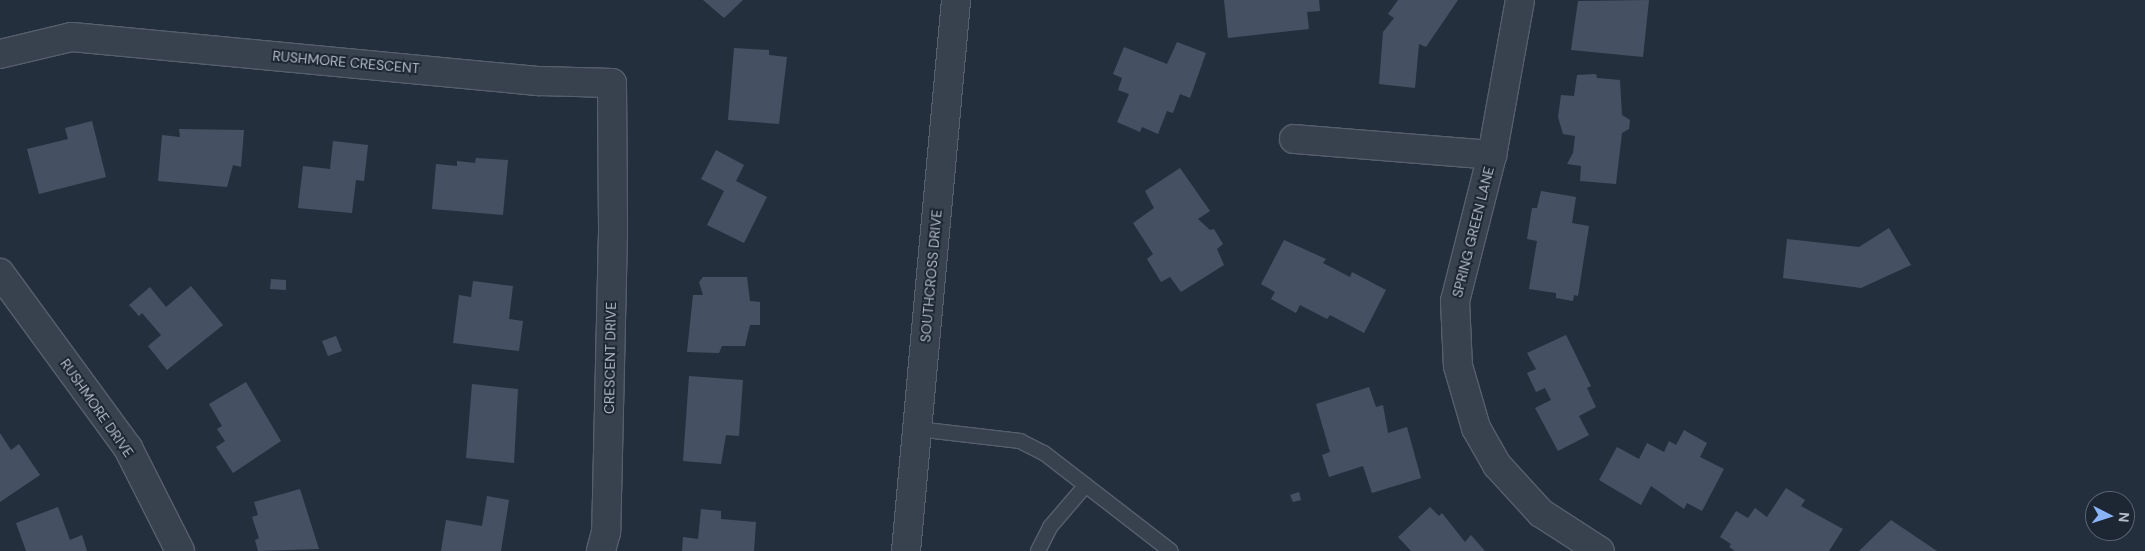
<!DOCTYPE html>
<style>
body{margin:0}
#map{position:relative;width:2145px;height:551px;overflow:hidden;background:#242f3e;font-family:"DM Sans",sans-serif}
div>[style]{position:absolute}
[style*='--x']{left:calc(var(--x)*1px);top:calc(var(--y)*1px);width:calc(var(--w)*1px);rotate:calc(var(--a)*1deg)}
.building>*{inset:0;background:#455162}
.roads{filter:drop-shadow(1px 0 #565f6c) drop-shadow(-1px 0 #565f6c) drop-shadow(0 1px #565f6c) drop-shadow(0 -1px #565f6c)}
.service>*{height:14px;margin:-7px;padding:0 7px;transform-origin:7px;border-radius:7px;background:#38414e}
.minor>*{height:28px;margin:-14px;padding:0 14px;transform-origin:14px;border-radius:14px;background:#38414e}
.tertiary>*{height:28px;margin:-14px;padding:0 14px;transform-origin:14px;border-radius:14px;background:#38414e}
span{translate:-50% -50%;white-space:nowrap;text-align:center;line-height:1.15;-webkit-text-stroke:4px #1d2633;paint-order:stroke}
.street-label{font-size:14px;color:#b4bcc9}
.north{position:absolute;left:2085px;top:491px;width:50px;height:50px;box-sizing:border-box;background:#1d2633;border:1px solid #59626f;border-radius:50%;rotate:95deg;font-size:14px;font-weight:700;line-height:20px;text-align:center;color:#b4bcc9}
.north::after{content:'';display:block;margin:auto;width:18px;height:22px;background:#8ab4f8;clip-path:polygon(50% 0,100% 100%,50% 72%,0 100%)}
</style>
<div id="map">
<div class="building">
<i style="clip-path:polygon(703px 0,743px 0,724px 18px)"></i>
<i style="clip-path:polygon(1224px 0,1319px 0,1320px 11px,1307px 12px,1309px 29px,1228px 38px)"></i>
<i style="clip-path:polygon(1398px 0,1458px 0,1426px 47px,1419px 44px,1415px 88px,1379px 84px,1383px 32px,1394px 18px,1388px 14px)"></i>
<i style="clip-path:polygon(1649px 0,1643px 57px,1571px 50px,1578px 1px)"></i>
<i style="clip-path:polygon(1177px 42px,1206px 53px,1190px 98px,1180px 94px,1173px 113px,1167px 111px,1158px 134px,1142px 127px,1140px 132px,1117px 122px,1129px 94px,1118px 90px,1122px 78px,1113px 74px,1124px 47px,1167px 64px)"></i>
<i style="clip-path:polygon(734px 48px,769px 50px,769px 55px,787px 57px,779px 124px,728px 120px)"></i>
<i style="clip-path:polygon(1596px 74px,1597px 78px,1620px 80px,1622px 115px,1630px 120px,1629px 129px,1622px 133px,1616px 184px,1580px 181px,1581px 166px,1567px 164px,1573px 153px,1575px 136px,1563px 134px,1558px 117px,1561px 95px,1574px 96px,1577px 75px)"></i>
<i style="clip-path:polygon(92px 121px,106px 177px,39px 194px,27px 149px,68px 139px,65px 128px)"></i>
<i style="clip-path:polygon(179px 129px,244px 130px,241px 167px,233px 165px,227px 187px,158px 181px,162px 135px,180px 137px)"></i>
<i style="clip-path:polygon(333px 141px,368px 145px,364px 181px,356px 180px,352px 213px,298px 208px,303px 166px,330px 169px)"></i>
<i style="clip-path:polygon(716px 150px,744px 165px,736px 181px,767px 197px,744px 243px,707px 225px,724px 191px,701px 179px)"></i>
<i style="clip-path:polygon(476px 158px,508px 160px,503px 215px,432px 209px,436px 164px,457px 166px,457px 161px,475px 163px)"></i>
<i style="clip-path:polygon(1180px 168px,1210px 211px,1198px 219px,1210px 230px,1214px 229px,1223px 244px,1217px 249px,1224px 265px,1181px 292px,1170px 277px,1161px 282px,1147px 259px,1153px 254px,1133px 223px,1154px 208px,1145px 191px)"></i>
<i style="clip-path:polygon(1541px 191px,1576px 197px,1572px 223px,1589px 226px,1578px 296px,1574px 295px,1573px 301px,1556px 298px,1556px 293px,1529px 289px,1537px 241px,1527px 239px,1532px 208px,1537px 208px)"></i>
<i style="clip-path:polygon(1889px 228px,1911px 265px,1861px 288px,1783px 278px,1787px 239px,1859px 247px)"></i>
<i style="clip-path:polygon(1284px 240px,1326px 259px,1323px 263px,1350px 277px,1352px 272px,1386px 290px,1364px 333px,1330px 315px,1327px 319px,1300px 305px,1296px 313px,1271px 299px,1275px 292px,1261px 284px)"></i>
<i style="clip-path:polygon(703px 277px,747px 277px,750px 301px,760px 302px,760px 325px,750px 325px,745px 346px,722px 346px,719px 353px,687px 352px,693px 295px,703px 295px,699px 282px)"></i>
<i style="clip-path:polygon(271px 279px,286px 280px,286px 290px,270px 289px)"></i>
<i style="clip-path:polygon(473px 281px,513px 286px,509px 319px,523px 321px,519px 351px,453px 343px,459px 295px,471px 297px)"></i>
<i style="clip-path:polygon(191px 286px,223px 325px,167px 370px,148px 346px,161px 335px,142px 313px,139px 316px,129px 305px,150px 287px,166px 307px)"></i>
<i style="clip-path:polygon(1566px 335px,1591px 386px,1587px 388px,1596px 407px,1579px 416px,1589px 435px,1558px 451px,1535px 408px,1551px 400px,1545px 388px,1536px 392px,1527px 373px,1536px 369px,1527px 353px)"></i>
<i style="clip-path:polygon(336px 336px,342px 351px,328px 356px,322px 341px)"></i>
<i style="clip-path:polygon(689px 376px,743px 380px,739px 436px,726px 435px,721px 464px,683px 461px)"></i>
<i style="clip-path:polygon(246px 382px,281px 441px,233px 473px,216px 447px,225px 441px,217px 429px,222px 426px,209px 404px)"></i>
<i style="clip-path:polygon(472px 384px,518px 389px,514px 463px,466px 458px)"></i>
<i style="clip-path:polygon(1369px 387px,1376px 407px,1383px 405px,1388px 433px,1407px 427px,1421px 478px,1372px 493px,1363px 466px,1329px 477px,1322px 455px,1330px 452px,1316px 404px)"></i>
<i style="clip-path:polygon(1684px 430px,1707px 443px,1700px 457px,1724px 469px,1702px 511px,1687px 503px,1684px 509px,1651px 486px,1641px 505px,1599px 480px,1617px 447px,1639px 459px,1647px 443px,1664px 452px,1669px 441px,1676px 445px)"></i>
<i style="clip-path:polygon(0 433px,11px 450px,19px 444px,40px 475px,0 502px)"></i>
<i style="clip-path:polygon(1786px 488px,1805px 500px,1801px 506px,1843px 529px,1829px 551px,1735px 551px,1729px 547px,1731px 544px,1720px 537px,1736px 511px,1748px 518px,1755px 508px,1767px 517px)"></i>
<i style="clip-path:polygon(300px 489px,319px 549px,258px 551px,255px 540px,259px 538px,252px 517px,258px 515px,254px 502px)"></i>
<i style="clip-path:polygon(1299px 492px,1301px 500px,1293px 502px,1290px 495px)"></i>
<i style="clip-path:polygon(487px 496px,509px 500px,501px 551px,441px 551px,446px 520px,482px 526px)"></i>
<i style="clip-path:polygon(58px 507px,70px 540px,82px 535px,87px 551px,26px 551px,16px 523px)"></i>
<i style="clip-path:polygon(1430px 507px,1439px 516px,1442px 513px,1465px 542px,1471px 535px,1485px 551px,1411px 551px,1398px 537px)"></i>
<i style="clip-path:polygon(701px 509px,721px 511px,721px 519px,756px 522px,754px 551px,682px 551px,683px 537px,698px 539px)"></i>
<i style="clip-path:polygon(1891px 520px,1937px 551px,1859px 551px)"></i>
</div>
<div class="roads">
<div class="service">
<i style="--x:917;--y:429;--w:104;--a:6.6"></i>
<i style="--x:1020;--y:441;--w:27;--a:27"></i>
<i style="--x:1044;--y:453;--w:160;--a:37.7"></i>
<i style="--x:1038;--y:551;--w:27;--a:-63"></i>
<i style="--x:1050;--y:527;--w:55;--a:-49.4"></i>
</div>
<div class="minor">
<i style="--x:1520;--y:0;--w:158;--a:100.2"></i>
<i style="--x:1492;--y:155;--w:151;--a:104.2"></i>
<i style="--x:1455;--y:301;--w:65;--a:87.4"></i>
<i style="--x:1458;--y:366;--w:65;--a:73.8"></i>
<i style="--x:1476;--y:428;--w:43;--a:60.4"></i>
<i style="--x:1497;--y:465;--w:65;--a:47.5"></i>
<i style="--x:1541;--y:513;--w:70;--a:32.8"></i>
<i style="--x:0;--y:54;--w:74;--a:-13.3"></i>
<i style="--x:72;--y:37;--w:470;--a:5.4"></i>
<i style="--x:540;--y:81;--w:72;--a:1.6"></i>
<i style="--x:612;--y:83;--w:149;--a:89.6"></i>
<i style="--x:613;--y:232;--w:300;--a:91.3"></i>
<i style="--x:606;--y:532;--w:20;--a:105"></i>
<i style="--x:1294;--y:139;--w:199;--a:4.6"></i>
<i style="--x:0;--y:273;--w:217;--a:53.8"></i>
<i style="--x:128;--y:448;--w:115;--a:63.2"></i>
</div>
<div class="tertiary">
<i style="--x:906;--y:551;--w:553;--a:-84.81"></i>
</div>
</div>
<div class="street-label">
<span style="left:346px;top:62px;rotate:5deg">RUSHMORE CRESCENT</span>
<span style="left:1473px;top:232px;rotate:-76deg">SPRING GREEN LANE</span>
<span style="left:931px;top:276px;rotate:-85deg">SOUTHCROSS DRIVE</span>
<span style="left:610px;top:358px;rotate:-89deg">CRESCENT DRIVE</span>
<span style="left:97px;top:408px;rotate:55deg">RUSHMORE DRIVE</span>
</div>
<div class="north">N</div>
</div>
